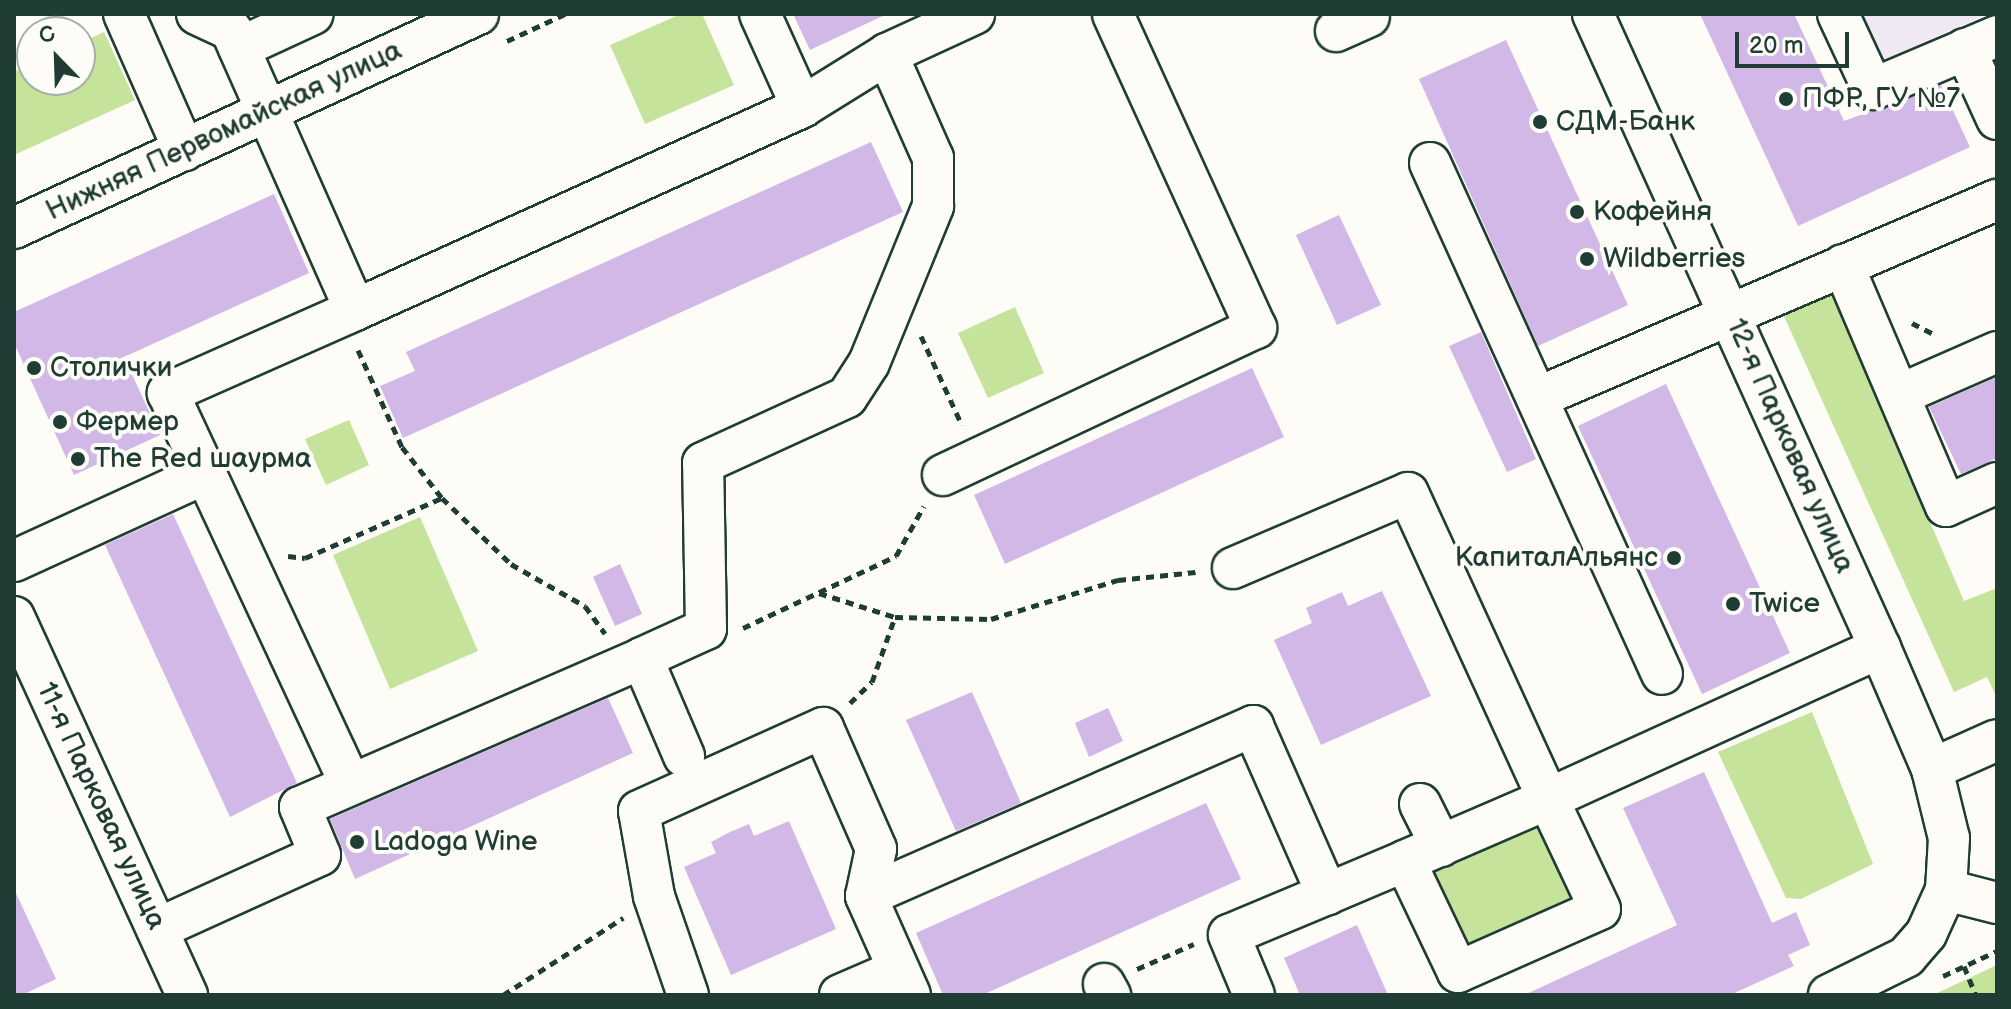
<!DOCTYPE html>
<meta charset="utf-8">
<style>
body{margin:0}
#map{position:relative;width:2011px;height:1009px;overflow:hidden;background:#fdfcf7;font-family:"Balsamiq Sans",sans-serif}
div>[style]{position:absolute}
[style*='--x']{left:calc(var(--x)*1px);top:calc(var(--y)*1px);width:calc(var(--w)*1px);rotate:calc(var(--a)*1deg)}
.built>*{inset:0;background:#f0e8f2}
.green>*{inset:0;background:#c5e39b}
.building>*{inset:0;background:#d2b8e6}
.path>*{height:5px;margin-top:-2.5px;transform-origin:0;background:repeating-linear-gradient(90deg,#1f3d34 0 8px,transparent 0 14px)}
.roads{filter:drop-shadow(2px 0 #1f3d34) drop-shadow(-2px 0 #1f3d34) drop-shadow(0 2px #1f3d34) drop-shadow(0 -2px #1f3d34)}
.minor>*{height:40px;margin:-20px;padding:0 20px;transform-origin:20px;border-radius:20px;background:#fdfcf7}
.dots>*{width:22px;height:22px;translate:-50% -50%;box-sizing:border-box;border:4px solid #fdfcf7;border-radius:50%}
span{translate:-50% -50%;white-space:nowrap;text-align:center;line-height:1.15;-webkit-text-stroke:8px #fdfcf7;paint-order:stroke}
.poi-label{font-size:28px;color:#1f3d34}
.left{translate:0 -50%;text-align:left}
.right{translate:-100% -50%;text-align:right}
.street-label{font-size:28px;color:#1f3d34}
.frame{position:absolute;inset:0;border:16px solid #1f3d34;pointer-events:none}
.north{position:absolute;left:16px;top:16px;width:80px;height:80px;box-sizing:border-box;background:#fdfcf7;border:2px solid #a4b0a9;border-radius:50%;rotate:337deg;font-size:22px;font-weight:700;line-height:32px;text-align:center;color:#1f3d34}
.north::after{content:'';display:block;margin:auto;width:28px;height:36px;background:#1f3d34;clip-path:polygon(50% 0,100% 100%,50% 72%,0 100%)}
.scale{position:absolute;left:1735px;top:32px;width:114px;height:36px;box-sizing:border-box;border:4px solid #1f3d34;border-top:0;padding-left:10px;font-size:24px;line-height:28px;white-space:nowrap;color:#1f3d34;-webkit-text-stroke:6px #fdfcf7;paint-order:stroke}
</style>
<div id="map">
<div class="built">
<i style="clip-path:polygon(1857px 14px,1988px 14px,1878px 62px)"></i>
</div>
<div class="green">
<i style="clip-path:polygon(681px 14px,702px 14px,734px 85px,645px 124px,610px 45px)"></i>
<i style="clip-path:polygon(104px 32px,135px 100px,14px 155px,14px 66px,17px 71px,32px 64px,32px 80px,80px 80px,80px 43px)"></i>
<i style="clip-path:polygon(1833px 280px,1853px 321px,1845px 324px,1964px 601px,1997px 588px,1997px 698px,1987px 677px,1954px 692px,1778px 303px)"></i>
<i style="clip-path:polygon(1015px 307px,1044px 373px,988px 398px,958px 333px)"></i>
<i style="clip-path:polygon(349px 420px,369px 465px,326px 485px,305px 439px)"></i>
<i style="clip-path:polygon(420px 517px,478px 651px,390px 689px,333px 555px)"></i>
<i style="clip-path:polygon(1812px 712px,1873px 864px,1801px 899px,1786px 898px,1718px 752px)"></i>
<i style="clip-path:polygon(1543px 820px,1580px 903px,1468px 953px,1431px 870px)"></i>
<i style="clip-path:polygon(1997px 965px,1997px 995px,1933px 995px)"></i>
</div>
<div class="building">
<i style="clip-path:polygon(793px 14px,887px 14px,810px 50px)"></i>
<i style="clip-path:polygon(1700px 14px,1794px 14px,1844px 121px,1941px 85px,1970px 147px,1798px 226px)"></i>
<i style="clip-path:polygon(1506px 40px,1628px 305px,1538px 346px,1419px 79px)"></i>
<i style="clip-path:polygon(871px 142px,903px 212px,403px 438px,380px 386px,415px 371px,406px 352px)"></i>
<i style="clip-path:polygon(274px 194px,309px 273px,124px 357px,160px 435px,74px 475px,14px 343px,14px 312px)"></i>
<i style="clip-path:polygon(1339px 215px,1381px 305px,1337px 325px,1296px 235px)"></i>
<i style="clip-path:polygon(1481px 332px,1536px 459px,1507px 472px,1449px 346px)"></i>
<i style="clip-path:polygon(1252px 368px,1284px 437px,1005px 564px,974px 495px)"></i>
<i style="clip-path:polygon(1997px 377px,1997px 458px,1961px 474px,1929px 407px)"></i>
<i style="clip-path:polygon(1666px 384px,1790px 653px,1702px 694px,1578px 426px)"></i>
<i style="clip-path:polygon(173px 514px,297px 783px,230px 817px,105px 545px)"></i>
<i style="clip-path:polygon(620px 564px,642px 614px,615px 626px,593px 577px)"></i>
<i style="clip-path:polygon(1382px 591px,1431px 696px,1321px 745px,1274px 640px,1312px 623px,1306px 608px,1342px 592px,1348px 606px)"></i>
<i style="clip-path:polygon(972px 692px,1021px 803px,956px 831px,906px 720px)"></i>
<i style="clip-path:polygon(608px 698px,633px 753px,355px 879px,330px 819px)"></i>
<i style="clip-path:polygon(1108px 708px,1123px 741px,1089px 757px,1075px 723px)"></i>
<i style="clip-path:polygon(1704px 772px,1772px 923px,1796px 912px,1810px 945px,1788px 955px,1794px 966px,1730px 995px,1524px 995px,1677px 925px,1623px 808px)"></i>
<i style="clip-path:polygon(1206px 803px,1241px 879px,982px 995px,943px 995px,916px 933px)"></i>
<i style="clip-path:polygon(789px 821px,836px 929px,731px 975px,684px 867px,716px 853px,711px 842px,730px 832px,749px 824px,754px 836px)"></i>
<i style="clip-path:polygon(14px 889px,56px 979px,22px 995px,14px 995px)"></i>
<i style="clip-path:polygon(1357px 925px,1388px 995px,1300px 995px,1284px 958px)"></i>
</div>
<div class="path">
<i style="--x:507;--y:41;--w:64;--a:-25"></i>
<i style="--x:1912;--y:323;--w:27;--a:27"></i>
<i style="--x:921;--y:336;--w:98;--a:65.3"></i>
<i style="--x:358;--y:350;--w:107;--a:65.6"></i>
<i style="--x:402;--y:447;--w:65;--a:51.9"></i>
<i style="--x:442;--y:498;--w:95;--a:43.7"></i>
<i style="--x:511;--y:564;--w:85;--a:29.6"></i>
<i style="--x:585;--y:606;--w:34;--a:54"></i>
<i style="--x:288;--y:556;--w:17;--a:7"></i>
<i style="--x:305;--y:558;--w:150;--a:-23.7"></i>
<i style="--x:819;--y:593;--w:80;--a:17.5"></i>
<i style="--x:895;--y:617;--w:96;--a:1.2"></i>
<i style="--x:991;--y:619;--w:133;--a:-17.1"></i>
<i style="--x:1118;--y:580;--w:78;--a:-5.9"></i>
<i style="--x:743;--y:628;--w:169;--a:-25.2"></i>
<i style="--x:896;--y:556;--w:57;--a:-60.8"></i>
<i style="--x:850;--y:703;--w:30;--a:-44"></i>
<i style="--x:872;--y:682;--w:69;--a:-70.5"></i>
<i style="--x:1964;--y:966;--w:31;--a:68"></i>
<i style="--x:1137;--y:969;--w:62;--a:-23.7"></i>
<i style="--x:1943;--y:976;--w:60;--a:-24.8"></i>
<i style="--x:503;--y:995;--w:143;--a:-32.7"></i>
</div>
<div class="roads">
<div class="minor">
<i style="--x:124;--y:14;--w:149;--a:66.2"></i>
<i style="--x:197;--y:14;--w:38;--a:25"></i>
<i style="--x:231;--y:30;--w:306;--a:66.1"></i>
<i style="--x:355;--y:310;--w:205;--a:156.1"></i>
<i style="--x:168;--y:393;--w:430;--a:65"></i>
<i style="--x:1593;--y:14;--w:696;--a:65.64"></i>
<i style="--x:1880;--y:648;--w:132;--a:66.7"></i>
<i style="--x:1932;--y:769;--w:71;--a:76.2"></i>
<i style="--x:1949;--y:838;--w:52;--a:93.3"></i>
<i style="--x:1946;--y:890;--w:48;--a:114.4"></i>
<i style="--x:1926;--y:934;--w:30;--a:131"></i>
<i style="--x:1906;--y:957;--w:86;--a:153.7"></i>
<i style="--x:1838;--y:14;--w:83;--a:65"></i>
<i style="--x:1873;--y:89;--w:135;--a:-23.1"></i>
<i style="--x:1336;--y:31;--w:36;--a:-24"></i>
<i style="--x:239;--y:48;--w:81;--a:-24.7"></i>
<i style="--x:1965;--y:49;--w:77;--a:65.4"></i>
<i style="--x:802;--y:107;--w:100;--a:-31.9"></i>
<i style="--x:887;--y:54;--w:96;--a:-24.7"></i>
<i style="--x:1430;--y:163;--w:561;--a:65.58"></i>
<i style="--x:14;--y:228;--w:511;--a:-24.76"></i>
<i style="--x:1843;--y:265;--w:262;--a:66.9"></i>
<i style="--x:1946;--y:506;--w:56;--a:-24.3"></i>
<i style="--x:355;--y:310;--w:491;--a:-24.4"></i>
<i style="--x:802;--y:107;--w:102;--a:-114.3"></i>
<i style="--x:1899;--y:395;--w:107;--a:-23.7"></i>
<i style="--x:1539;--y:397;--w:499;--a:-23.3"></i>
<i style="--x:943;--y:475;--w:346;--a:-25.2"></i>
<i style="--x:1256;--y:328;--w:345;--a:-114.5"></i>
<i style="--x:14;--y:561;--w:209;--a:-24.6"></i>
<i style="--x:1233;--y:568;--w:190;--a:-23.2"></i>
<i style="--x:1408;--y:493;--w:337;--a:65.4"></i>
<i style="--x:1548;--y:799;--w:156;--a:156.6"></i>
<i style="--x:1405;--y:861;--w:123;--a:64.5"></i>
<i style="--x:1458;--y:972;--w:155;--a:-23.9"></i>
<i style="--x:1600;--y:909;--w:122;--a:-115.3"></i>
<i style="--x:1548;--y:799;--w:365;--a:-24.5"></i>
<i style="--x:14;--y:617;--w:416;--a:65.4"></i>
<i style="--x:642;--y:658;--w:70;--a:-24.4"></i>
<i style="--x:706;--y:629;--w:166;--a:-91"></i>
<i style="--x:703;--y:463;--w:158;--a:-24.6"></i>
<i style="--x:847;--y:397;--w:40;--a:-57.1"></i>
<i style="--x:869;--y:363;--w:170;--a:-67.8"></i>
<i style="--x:933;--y:206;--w:48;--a:-90"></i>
<i style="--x:933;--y:158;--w:114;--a:-113.9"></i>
<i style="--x:1932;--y:769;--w:71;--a:-24"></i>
<i style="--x:1420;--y:804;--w:47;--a:63.4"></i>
<i style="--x:1946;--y:890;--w:53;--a:14.3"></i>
<i style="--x:1327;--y:894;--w:85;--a:-22.9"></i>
<i style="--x:866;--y:896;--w:423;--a:-23.7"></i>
<i style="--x:1253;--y:726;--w:184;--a:66.2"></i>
<i style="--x:1327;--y:894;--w:106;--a:157.3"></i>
<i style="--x:1229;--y:935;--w:65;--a:67.4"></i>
<i style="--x:157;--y:929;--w:179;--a:-24.4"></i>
<i style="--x:320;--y:855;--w:52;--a:-112.6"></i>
<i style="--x:300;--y:807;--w:373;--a:-23.5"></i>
<i style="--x:642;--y:658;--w:107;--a:66.8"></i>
<i style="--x:1104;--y:984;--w:13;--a:61"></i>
<i style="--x:688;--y:995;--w:105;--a:-109"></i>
<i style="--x:654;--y:896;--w:86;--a:-100"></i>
<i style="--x:639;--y:811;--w:202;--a:-24.3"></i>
<i style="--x:823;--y:728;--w:132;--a:66.3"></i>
<i style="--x:876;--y:849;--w:48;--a:102"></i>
<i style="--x:866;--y:896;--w:108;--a:66"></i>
<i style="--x:840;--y:995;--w:63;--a:-23.3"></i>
</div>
</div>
<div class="dots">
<i style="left:1786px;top:99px;background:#1f3d34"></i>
<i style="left:1540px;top:122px;background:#1f3d34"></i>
<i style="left:1577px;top:212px;background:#1f3d34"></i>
<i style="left:1587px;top:259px;background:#1f3d34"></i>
<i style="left:34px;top:368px;background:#1f3d34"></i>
<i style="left:60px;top:422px;background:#1f3d34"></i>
<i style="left:78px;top:459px;background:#1f3d34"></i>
<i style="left:1674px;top:558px;background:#1f3d34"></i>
<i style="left:1733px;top:604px;background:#1f3d34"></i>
<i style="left:357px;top:842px;background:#1f3d34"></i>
</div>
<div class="poi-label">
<span class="left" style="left:1802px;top:99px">ПФР, ГУ №7</span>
<span class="left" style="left:1556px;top:122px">СДМ-Банк</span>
<span class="left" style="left:1593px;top:212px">Кофейня</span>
<span class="left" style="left:1603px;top:259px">Wildberries</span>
<span class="left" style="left:50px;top:368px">Столички</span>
<span class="left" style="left:76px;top:422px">Фермер</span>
<span class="left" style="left:94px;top:459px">The Red шаурма</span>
<span class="right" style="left:1658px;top:558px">КапиталАльянс</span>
<span class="left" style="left:1749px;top:604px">Twice</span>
<span class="left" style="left:373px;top:842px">Ladoga Wine</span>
</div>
<div class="street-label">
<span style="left:224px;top:131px;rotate:-25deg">Нижняя Первомайская улица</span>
<span style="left:1790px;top:446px;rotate:66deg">12-я Парковая улица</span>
<span style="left:101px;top:806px;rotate:65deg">11-я Парковая улица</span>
</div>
<div class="frame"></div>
<div class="north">С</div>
<div class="scale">20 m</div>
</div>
